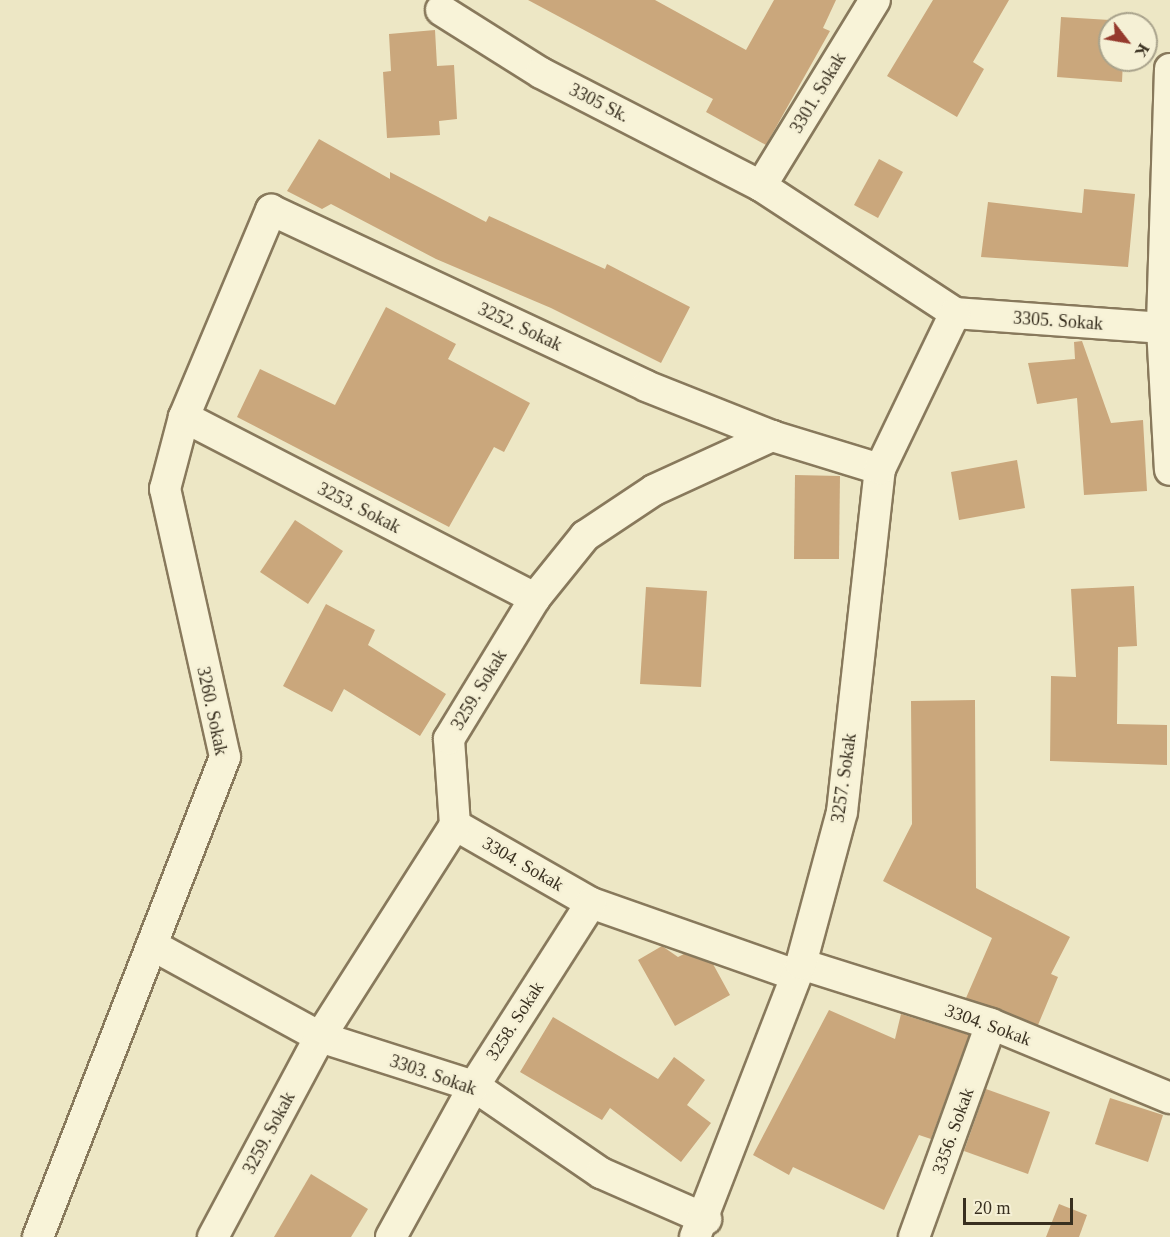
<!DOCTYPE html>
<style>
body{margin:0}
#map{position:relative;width:1170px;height:1237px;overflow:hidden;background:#ede7c5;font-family:Georgia,serif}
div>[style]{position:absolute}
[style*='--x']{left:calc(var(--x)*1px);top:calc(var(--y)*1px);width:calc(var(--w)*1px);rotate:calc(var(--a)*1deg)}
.building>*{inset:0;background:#caa77c}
.roads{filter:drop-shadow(2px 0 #88795c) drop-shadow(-2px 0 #88795c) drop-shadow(0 2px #88795c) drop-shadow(0 -2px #88795c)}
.minor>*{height:30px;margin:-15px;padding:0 15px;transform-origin:15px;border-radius:15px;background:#f8f3d8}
span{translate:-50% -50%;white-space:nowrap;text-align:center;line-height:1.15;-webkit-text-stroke:4.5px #f5f0d5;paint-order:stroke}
.street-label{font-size:18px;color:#382f1f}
.north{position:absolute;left:1098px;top:12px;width:60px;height:60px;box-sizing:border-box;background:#f5f0d5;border:2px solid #a9a38c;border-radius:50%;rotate:121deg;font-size:16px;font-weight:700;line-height:24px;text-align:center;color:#382f1f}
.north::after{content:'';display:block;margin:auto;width:21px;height:27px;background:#953a2d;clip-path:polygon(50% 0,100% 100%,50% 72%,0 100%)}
.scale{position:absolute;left:963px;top:1198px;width:110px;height:27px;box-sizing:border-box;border:3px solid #382f1f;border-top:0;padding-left:8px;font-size:18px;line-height:21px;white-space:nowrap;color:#382f1f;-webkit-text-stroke:4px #f5f0d5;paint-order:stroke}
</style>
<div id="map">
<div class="building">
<i style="clip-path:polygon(528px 0,655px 0,746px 50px,774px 0,836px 0,823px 28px,830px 31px,766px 145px,706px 112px,713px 99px)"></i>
<i style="clip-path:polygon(933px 0,1009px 0,973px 62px,984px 69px,957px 117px,887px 76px)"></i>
<i style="clip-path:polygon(1061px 17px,1126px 21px,1110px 24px,1110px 60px,1123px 60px,1122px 82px,1057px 77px)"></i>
<i style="clip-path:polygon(435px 30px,437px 66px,454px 65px,457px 119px,439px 121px,440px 135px,387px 138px,383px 72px,391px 71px,389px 34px)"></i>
<i style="clip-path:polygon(319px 139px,390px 179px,390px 172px,486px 222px,489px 216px,605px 269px,607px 264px,690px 307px,661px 363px,551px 308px,436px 259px,331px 204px,322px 209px,287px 191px)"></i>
<i style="clip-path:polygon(879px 159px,903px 172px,878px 218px,854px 205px)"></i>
<i style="clip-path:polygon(1084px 189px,1135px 194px,1128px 267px,981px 257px,988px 202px,1082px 213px)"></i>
<i style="clip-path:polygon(386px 307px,456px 344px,448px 359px,530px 403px,504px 452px,494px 447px,449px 527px,237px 417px,260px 369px,335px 405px)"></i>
<i style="clip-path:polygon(1082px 341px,1111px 423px,1143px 420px,1147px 491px,1084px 495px,1077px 398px,1037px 404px,1028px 363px,1075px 359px,1074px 342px)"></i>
<i style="clip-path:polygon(1017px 460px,1025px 508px,959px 520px,951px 472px)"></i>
<i style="clip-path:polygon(795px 475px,840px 476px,839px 559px,794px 559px)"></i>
<i style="clip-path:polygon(295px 520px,343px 551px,308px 604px,260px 572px)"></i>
<i style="clip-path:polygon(1134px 586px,1137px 646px,1118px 647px,1117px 724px,1167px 725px,1167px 765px,1050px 761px,1051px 676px,1076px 677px,1071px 589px)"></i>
<i style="clip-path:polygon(646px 587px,707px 591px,701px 687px,640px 684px)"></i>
<i style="clip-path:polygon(326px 604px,375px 630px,368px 645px,446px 694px,420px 736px,344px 689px,332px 712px,283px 686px)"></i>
<i style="clip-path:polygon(975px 700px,976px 888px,1070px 937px,1051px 974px,1058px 977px,1038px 1025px,966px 998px,992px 938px,883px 881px,912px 824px,911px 701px)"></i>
<i style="clip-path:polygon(662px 946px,678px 957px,684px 954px,713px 964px,730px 995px,675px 1026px,638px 960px)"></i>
<i style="clip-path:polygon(829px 1010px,895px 1039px,901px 1014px,969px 1035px,931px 1139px,919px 1135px,884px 1210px,793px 1167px,789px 1175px,753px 1155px)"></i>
<i style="clip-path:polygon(553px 1017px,658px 1079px,674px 1057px,705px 1080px,687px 1105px,711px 1123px,681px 1162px,610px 1108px,602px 1120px,520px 1072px)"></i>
<i style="clip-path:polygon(986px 1089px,1050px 1112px,1028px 1174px,964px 1151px)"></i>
<i style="clip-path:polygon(1110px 1098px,1163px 1115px,1148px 1162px,1095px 1144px)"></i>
<i style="clip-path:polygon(311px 1174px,368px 1209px,351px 1237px,274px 1237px)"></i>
<i style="clip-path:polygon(1059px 1204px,1087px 1215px,1079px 1237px,1046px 1237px)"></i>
</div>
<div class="roads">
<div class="minor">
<i style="--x:441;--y:10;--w:118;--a:32.2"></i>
<i style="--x:541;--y:73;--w:247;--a:27.2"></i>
<i style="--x:761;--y:186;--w:232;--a:33.2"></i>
<i style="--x:955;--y:313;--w:208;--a:4.1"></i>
<i style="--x:1170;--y:69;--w:259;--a:91.8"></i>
<i style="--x:1162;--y:328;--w:142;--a:86.8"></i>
<i style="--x:761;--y:186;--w:218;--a:-58.5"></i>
<i style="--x:184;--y:417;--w:395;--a:27.3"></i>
<i style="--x:455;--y:825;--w:157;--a:29.8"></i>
<i style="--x:591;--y:903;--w:216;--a:19.4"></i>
<i style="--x:152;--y:945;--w:192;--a:28.7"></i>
<i style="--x:320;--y:1037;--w:162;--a:17.7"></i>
<i style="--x:474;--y:1086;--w:154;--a:34.4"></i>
<i style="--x:601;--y:1173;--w:115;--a:23.7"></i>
<i style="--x:801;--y:964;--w:199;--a:17.5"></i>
<i style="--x:991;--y:1024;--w:194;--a:22.5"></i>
<i style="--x:38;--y:1237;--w:515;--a:-68.71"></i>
<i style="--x:225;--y:757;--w:275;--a:-102.6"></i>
<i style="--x:165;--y:489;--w:74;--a:-75.2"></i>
<i style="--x:184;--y:417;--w:225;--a:-67.2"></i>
<i style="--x:271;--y:210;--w:414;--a:25.1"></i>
<i style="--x:646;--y:386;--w:136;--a:21.6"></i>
<i style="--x:213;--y:1237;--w:227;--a:-61.9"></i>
<i style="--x:320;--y:1037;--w:251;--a:-57.5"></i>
<i style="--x:455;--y:825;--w:86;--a:-94"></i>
<i style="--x:449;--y:739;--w:165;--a:-58.6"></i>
<i style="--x:535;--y:598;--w:80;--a:-51.1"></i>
<i style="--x:585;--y:536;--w:83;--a:-33.7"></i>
<i style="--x:654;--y:490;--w:130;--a:-24.6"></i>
<i style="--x:772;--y:436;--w:113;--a:17"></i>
<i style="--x:391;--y:1237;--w:172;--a:-61.2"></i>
<i style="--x:474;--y:1086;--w:217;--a:-57.4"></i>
<i style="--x:695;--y:1237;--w:293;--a:-68.8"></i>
<i style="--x:801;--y:964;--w:157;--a:-74.9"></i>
<i style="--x:842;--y:812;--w:345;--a:-83.7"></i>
<i style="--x:880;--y:469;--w:173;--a:-64.3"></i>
<i style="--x:914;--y:1237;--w:226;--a:-70.1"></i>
</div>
</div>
<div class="street-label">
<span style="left:818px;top:93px;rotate:-59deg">3301. Sokak</span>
<span style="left:599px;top:103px;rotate:27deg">3305 Sk.</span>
<span style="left:1058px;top:321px;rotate:4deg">3305. Sokak</span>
<span style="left:520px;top:327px;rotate:25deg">3252. Sokak</span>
<span style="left:359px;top:508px;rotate:27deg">3253. Sokak</span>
<span style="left:479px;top:690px;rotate:-59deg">3259. Sokak</span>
<span style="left:212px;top:711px;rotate:78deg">3260. Sokak</span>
<span style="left:844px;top:778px;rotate:-82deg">3257. Sokak</span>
<span style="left:523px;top:864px;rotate:30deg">3304. Sokak</span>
<span style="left:515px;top:1021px;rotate:-57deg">3258. Sokak</span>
<span style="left:988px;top:1025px;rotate:20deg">3304. Sokak</span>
<span style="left:433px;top:1075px;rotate:19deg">3303. Sokak</span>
<span style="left:953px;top:1131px;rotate:-70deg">3356. Sokak</span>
<span style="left:269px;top:1133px;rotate:-62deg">3259. Sokak</span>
</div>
<div class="north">K</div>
<div class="scale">20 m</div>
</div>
